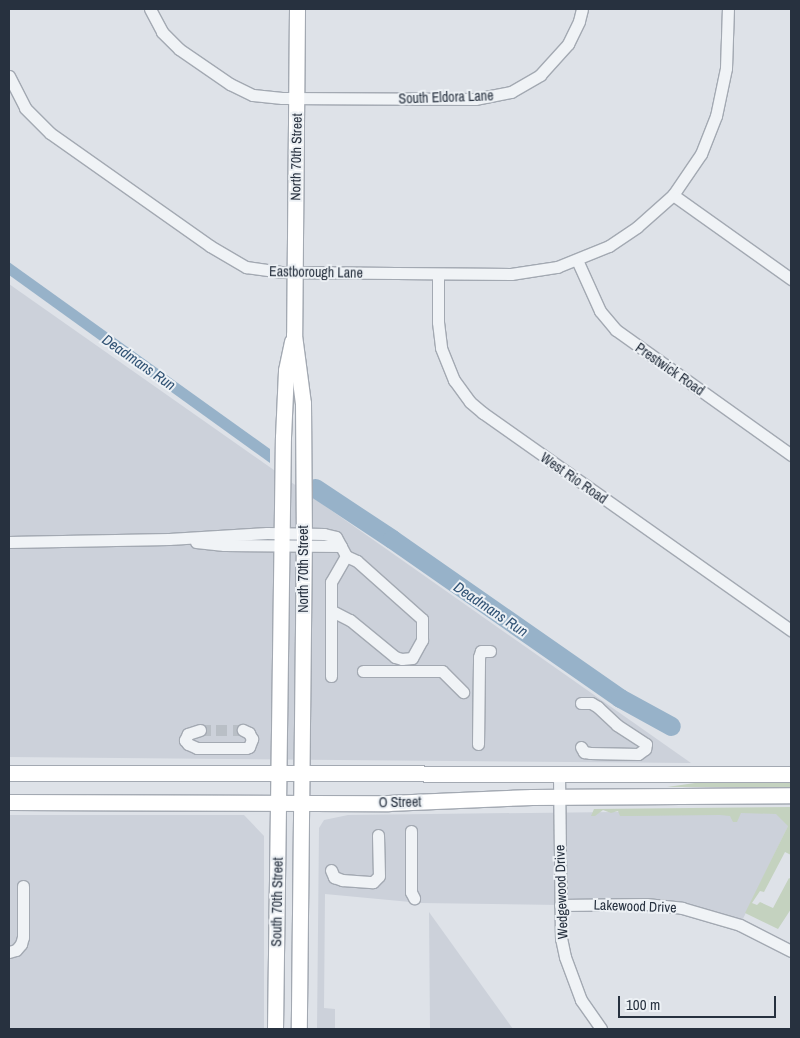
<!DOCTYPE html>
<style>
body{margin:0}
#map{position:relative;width:800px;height:1038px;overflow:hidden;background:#dee2e8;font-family:"Archivo Narrow",sans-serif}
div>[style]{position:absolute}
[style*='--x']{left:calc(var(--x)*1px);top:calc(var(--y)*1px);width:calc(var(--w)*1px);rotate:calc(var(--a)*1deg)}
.built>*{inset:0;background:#ccd1da}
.green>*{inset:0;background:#c4d2bf}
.water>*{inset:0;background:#97b2c9}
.river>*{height:19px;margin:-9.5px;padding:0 9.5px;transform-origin:9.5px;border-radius:9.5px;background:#97b2c9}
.minor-tunnel>*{height:11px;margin-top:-5.5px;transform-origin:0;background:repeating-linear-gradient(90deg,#b9bfc6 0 11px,transparent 0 16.5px)}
.roads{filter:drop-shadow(1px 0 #a3a9b2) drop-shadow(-1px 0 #a3a9b2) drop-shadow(0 1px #a3a9b2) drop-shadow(0 -1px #a3a9b2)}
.minor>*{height:11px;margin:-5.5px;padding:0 5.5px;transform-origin:5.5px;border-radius:5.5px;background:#f0f3f6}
.major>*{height:15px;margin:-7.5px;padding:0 7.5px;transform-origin:7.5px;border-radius:7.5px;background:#fff}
span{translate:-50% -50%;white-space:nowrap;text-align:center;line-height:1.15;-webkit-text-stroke:4px #edf1f5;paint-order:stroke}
.street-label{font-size:14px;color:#27313f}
.water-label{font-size:15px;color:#305274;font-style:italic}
.frame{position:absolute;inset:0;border:10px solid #27313f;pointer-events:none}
.scale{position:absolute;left:618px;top:996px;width:158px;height:22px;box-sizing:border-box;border:2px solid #27313f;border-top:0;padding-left:6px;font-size:15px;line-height:18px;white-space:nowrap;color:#27313f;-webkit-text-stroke:4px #edf1f5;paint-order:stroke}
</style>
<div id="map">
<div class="built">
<i style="clip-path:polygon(9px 284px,691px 763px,9px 757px)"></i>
<i style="clip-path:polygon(775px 810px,790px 822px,740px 925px,699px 912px,560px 905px,421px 903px,325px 894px,324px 1008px,335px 1009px,335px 1029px,317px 1029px,319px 828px,324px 820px,348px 815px)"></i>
<i style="clip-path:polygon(9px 815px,244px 815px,264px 836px,264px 1029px,9px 1029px)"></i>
<i style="clip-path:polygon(429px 912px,513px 1029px,430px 1029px)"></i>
</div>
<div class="green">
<i style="clip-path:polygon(791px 780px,791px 787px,667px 787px,702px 782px)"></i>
<i style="clip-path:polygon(791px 807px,791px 855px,785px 852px,764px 892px,760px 891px,752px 903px,757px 905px,760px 902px,773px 908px,789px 878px,791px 879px,791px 909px,778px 929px,745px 913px,788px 826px,776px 814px,741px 813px,737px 822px,733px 822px,730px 816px,720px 815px,630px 816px,620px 816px,618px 811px,611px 813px,603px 810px,595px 816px,591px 816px,594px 809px)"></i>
</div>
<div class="water">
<i style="clip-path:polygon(9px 262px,270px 449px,270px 463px,9px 275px)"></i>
</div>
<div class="river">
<i style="--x:315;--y:488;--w:92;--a:33.5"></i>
<i style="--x:392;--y:539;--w:278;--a:34.9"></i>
<i style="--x:620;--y:698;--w:58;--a:28.8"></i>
</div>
<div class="minor-tunnel">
<i style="--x:200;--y:730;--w:43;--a:0"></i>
</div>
<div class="roads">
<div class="minor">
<i style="--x:150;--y:9;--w:26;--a:62"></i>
<i style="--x:162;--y:32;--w:24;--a:45"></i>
<i style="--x:179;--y:49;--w:62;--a:34.5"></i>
<i style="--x:230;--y:84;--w:25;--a:26"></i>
<i style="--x:253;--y:95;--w:29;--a:6"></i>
<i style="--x:282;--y:98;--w:193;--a:0.3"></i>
<i style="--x:475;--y:99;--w:37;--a:-11"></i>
<i style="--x:511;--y:92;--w:34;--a:-30"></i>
<i style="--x:540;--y:75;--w:42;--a:-47.9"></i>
<i style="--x:568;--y:44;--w:25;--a:-64"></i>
<i style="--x:579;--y:21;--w:12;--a:-76"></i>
<i style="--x:9;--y:76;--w:36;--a:63"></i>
<i style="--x:25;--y:108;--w:35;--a:45"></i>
<i style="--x:50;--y:133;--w:196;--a:35.2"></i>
<i style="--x:210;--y:246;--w:42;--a:30.3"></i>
<i style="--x:246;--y:267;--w:35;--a:8"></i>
<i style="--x:281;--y:272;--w:230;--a:0.5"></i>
<i style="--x:511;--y:274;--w:47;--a:-8.7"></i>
<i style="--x:557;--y:267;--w:56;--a:-22"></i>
<i style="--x:609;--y:246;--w:34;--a:-34"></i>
<i style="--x:637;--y:227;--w:48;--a:-41.6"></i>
<i style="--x:673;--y:195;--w:50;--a:-55.7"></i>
<i style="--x:701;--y:154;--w:41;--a:-68.5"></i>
<i style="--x:716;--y:116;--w:49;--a:-78.2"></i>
<i style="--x:726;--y:68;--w:59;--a:-88.1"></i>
<i style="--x:673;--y:195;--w:145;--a:35.4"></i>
<i style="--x:577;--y:260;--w:56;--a:65.7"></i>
<i style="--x:600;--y:311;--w:25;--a:50"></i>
<i style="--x:616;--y:330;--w:215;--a:35.5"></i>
<i style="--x:438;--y:274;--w:48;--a:90"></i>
<i style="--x:438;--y:322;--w:26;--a:83"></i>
<i style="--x:441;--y:348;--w:35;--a:68"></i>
<i style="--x:454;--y:380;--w:27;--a:54"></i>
<i style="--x:470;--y:402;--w:17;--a:40"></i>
<i style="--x:483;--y:413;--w:377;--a:35.2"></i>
<i style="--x:9;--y:542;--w:160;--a:-1.1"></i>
<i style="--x:169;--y:539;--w:98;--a:-3.5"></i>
<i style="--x:267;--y:533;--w:57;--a:1"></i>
<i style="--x:324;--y:534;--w:12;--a:14"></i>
<i style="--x:336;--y:537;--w:21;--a:62"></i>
<i style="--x:346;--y:556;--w:30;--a:120"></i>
<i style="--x:331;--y:582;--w:94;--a:90"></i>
<i style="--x:196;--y:542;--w:28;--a:6"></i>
<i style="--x:224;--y:545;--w:117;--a:0.5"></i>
<i style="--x:332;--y:611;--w:20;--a:27"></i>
<i style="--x:350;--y:620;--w:58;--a:39.4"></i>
<i style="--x:395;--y:657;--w:7;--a:16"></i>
<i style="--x:402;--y:659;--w:10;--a:-6"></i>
<i style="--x:412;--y:658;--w:21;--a:-61"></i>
<i style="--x:422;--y:640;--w:21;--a:-90"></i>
<i style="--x:422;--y:619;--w:87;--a:-138.3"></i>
<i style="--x:357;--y:561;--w:12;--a:-156"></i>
<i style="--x:363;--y:671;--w:79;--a:0"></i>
<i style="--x:442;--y:671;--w:30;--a:45"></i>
<i style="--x:200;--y:730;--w:13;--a:162"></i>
<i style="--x:188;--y:734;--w:7;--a:117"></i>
<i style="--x:185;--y:740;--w:5;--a:53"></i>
<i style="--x:188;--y:744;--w:10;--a:24"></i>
<i style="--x:197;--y:748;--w:49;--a:0"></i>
<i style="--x:246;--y:748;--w:3;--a:-18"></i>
<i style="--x:249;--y:747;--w:9;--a:-69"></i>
<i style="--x:252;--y:739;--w:7;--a:-117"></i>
<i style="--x:249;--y:733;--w:7;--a:-153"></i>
<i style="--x:478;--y:744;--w:87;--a:-89.3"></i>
<i style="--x:479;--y:657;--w:6;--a:-72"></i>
<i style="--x:481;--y:651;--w:9;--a:0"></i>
<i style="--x:581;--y:747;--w:6;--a:59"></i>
<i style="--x:584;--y:752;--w:6;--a:9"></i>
<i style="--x:590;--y:753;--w:48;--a:1.2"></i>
<i style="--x:638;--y:754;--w:9;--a:-36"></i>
<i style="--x:645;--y:749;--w:5;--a:-79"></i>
<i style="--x:646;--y:744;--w:35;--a:-147"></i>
<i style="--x:617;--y:725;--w:26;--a:-137"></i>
<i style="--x:598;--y:707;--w:8;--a:-150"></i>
<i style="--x:591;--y:703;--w:10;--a:180"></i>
<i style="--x:559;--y:775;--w:163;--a:89.3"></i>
<i style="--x:561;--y:938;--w:19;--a:78"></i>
<i style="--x:565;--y:957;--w:46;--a:69.6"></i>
<i style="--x:581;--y:1000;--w:35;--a:55"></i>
<i style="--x:411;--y:831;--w:61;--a:90"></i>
<i style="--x:411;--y:892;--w:7;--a:63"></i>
<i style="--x:331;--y:870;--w:8;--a:67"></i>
<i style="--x:334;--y:877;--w:9;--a:21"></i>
<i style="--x:342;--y:880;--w:31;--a:4"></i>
<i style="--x:373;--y:882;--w:8;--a:-45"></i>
<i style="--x:379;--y:876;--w:41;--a:-91.4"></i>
<i style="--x:560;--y:905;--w:86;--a:-0.7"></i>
<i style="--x:646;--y:904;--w:36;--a:6"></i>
<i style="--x:682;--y:908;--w:60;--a:16.3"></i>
<i style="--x:740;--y:925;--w:57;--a:27"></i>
<i style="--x:9;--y:952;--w:7;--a:-16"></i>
<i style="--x:16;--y:950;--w:8;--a:-50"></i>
<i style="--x:21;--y:944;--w:7;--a:-74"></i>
<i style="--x:23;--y:937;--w:51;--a:-90"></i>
</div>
<div class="major">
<i style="--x:297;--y:9;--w:326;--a:90.5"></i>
<i style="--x:294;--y:335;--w:69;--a:82.5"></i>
<i style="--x:303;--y:403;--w:130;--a:89.6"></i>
<i style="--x:304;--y:533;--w:496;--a:90.6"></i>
<i style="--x:9;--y:773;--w:782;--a:0.07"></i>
<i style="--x:9;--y:802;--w:379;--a:0.2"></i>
<i style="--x:388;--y:803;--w:144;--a:-2.4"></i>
<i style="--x:532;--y:797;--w:259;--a:-0.4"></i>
<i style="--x:275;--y:1029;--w:592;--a:-89.23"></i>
<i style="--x:283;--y:437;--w:67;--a:-87.4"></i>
<i style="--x:286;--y:370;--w:29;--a:-78"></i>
</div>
</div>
<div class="street-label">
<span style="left:446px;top:97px;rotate:-2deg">South Eldora Lane</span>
<span style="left:296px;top:157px;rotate:-89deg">North 70th Street</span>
<span style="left:316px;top:272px;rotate:1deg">Eastborough Lane</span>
<span style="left:670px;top:369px;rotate:35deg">Prestwick Road</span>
<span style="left:574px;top:478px;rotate:35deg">West Rio Road</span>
<span style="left:303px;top:569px;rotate:-90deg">North 70th Street</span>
<span style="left:400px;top:802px;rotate:-1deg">O Street</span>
<span style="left:561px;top:892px;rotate:-92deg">Wedgewood Drive</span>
<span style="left:277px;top:902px;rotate:-89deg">South 70th Street</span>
<span style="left:635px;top:906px;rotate:2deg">Lakewood Drive</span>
</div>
<div class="water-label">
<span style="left:139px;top:362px;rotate:35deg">Deadmans Run</span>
<span style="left:491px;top:609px;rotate:34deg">Deadmans Run</span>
</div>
<div class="frame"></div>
<div class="scale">100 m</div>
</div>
